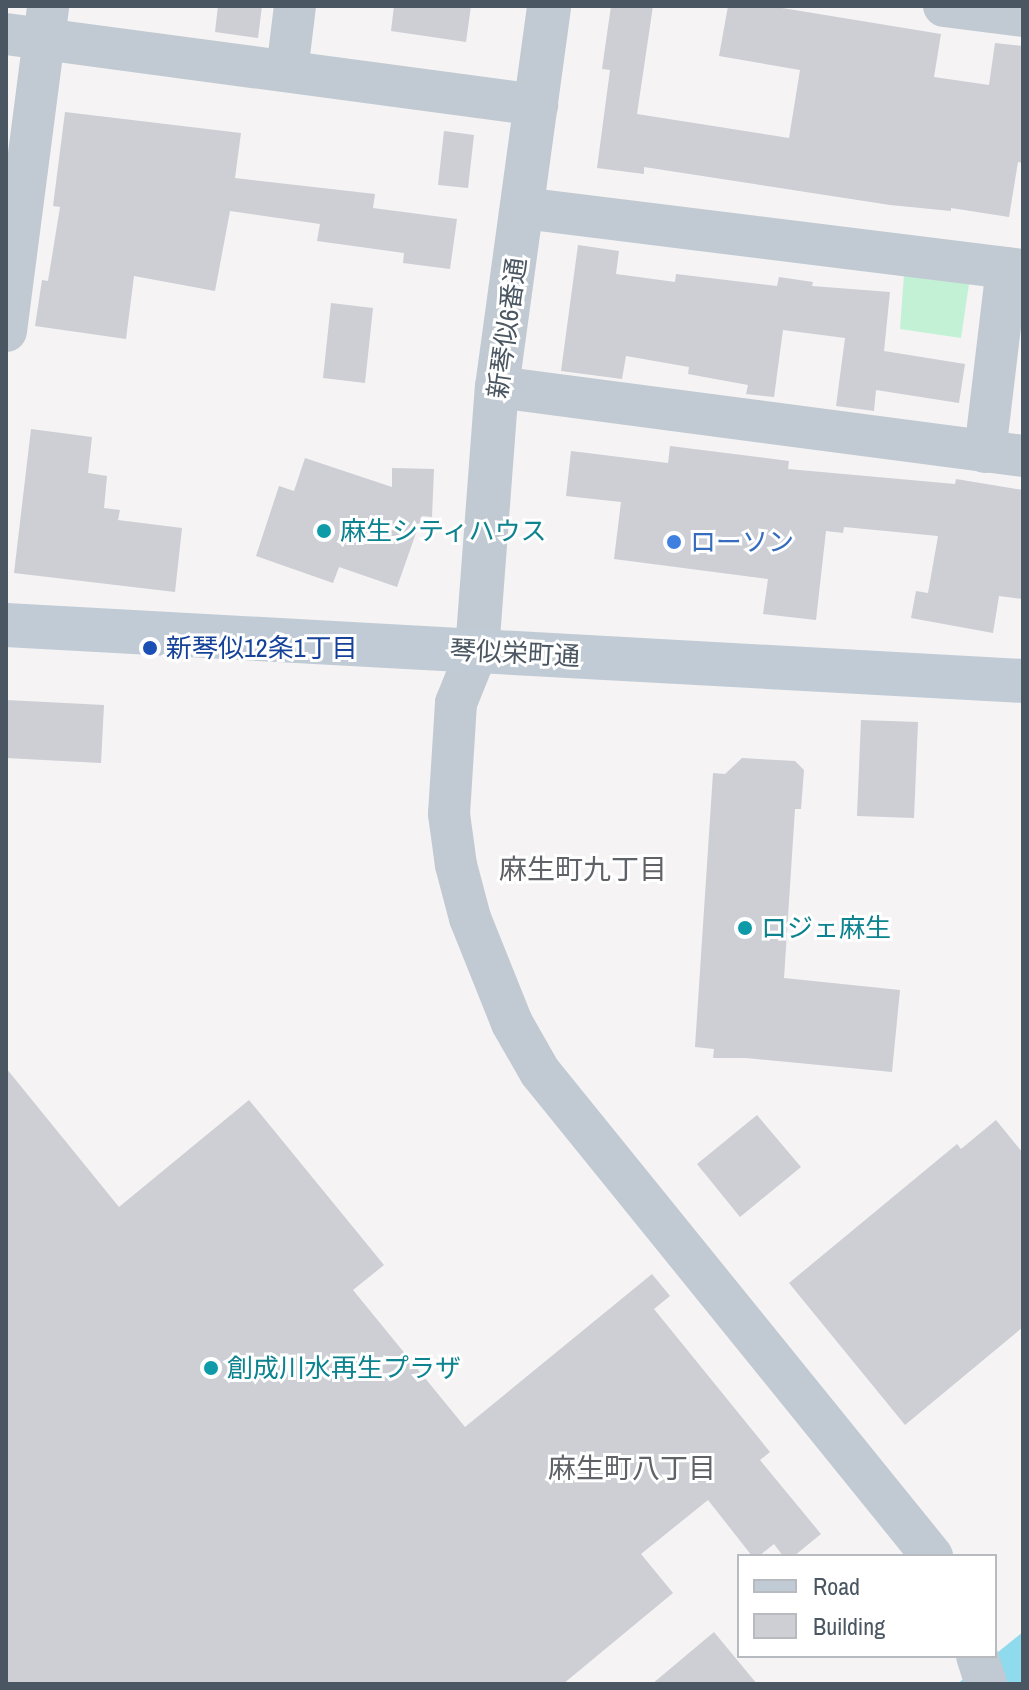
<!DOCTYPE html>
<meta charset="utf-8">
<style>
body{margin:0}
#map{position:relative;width:1029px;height:1690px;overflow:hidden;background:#f5f3f3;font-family:"Archivo Narrow","Noto Sans JP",sans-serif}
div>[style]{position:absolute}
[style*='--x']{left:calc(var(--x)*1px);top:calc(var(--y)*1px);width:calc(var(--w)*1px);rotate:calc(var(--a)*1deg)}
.green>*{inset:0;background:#c3f1d5}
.water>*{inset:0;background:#90daee}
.building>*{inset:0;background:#cdcfd5}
.minor>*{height:42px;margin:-21px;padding:0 21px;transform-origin:21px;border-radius:21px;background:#c1cad2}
.tertiary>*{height:44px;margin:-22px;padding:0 22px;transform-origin:22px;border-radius:22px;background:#c1cad2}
.secondary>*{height:44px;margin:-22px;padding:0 22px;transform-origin:22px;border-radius:22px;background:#c1cbd6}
.dots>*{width:22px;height:22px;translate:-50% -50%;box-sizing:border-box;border:4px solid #fff;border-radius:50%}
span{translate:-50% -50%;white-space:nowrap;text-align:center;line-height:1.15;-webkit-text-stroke:6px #fff;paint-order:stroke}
.street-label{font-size:26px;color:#4a5661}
.culture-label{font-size:26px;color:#0d838f}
.left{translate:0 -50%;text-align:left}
.shop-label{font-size:26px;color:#366cbe}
.transit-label{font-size:26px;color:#164399}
.neighbourhood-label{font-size:28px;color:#5f6368}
.frame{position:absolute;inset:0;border:8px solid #4a5661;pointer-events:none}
.legend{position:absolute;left:737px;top:1554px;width:260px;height:104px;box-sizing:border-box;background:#fff;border:2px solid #b7bbc0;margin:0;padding:10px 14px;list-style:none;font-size:24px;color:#4a5661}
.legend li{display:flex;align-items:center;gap:16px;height:40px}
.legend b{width:40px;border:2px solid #b7bbc0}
</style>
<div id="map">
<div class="green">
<i style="clip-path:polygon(904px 275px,969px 284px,961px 338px,900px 329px)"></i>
</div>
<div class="water">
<i style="clip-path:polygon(1023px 1632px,1023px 1684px,957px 1684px,993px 1656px)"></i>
</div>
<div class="building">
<i style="clip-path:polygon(218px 6px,262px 6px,258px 38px,215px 32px)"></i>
<i style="clip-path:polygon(394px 6px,471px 6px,466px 42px,391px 31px)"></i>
<i style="clip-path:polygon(611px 6px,653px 6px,637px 114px,789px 138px,800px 70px,719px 56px,728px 6px,770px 6px,941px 34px,934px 77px,989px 85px,995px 43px,1023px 46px,1023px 163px,1018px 162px,1009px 217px,951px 208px,951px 211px,890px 205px,644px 167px,644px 174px,597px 168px,610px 70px,602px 69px)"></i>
<i style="clip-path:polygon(65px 112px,241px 133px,235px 178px,375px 194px,373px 208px,457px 219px,450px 269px,403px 263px,404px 253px,317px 241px,320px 224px,230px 211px,215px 291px,134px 276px,126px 339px,35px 326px,42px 280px,48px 281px,60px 207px,53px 206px)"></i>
<i style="clip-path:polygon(444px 131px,474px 135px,468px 188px,438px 185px)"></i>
<i style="clip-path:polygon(578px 245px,619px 251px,616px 274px,675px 282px,676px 274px,777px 286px,779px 277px,813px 282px,812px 286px,890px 292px,884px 351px,965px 364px,959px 403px,876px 390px,874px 411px,836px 406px,845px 338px,783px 330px,774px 397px,746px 394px,748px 385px,688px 374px,689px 367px,626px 356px,622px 379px,561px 371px)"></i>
<i style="clip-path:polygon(331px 303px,373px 308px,365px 383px,323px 378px)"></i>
<i style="clip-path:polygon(31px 429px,92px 437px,88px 473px,107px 476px,104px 508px,120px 510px,118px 520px,182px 528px,175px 592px,14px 573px)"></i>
<i style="clip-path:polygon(670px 446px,789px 461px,788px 469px,955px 484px,956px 479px,1023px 490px,1023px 599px,999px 596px,993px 633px,911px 618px,916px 591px,928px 593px,938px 536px,844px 527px,843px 533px,826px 531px,816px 620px,763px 614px,768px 579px,614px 559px,621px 502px,566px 496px,571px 451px,668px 463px)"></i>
<i style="clip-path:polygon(305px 458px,392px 487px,392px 468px,434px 469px,432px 517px,422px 516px,397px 587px,339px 567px,333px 583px,256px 556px,279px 486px,294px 491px)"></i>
<i style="clip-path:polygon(6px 700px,104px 705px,101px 763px,6px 758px)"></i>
<i style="clip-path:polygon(861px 720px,918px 722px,914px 818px,857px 816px)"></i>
<i style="clip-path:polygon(742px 758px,795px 761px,804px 770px,801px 809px,795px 809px,784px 978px,900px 990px,892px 1072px,746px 1058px,713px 1058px,714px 1049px,695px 1047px,713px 773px,725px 774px)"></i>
<i style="clip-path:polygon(6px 1068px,119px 1207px,249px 1100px,384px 1265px,353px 1290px,465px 1427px,652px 1274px,670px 1296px,654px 1309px,770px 1452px,760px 1460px,821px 1534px,794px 1556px,783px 1556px,774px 1544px,759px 1556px,752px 1556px,708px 1500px,641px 1554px,673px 1593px,563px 1684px,6px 1684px)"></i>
<i style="clip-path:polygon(757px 1115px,801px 1167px,740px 1217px,697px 1164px)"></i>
<i style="clip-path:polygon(996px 1120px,1023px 1153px,1023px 1327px,905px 1425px,789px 1283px,957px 1144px,961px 1149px)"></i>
<i style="clip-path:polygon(714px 1632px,757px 1684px,652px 1684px)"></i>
</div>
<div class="minor">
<i style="--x:944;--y:6;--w:80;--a:7.2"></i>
<i style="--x:6;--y:34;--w:536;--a:7.62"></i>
<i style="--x:287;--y:71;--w:65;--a:-83"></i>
<i style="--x:523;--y:208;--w:504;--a:7.07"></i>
<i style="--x:6;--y:331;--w:328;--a:-82.6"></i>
<i style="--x:497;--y:387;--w:531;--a:7.47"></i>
<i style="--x:985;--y:452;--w:185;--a:-83.2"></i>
<i style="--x:477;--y:651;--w:56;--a:112"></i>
<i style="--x:456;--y:703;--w:111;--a:93.6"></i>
<i style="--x:449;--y:814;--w:51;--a:82.2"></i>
<i style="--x:456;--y:865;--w:55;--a:75.2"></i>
<i style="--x:470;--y:918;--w:113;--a:68.2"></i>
<i style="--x:512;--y:1023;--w:56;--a:60.3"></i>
<i style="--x:540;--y:1072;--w:623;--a:51"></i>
<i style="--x:977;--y:1656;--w:29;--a:72"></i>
</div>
<div class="tertiary">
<i style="--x:477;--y:651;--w:265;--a:-85.7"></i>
<i style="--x:497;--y:387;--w:385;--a:-82.2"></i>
</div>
<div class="secondary">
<i style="--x:6;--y:625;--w:1019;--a:3.15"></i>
</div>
<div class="dots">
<i style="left:324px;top:531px;background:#0f9aa8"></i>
<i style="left:674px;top:542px;background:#3f7fe0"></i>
<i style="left:150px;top:648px;background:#1a4fb4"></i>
<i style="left:745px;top:928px;background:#0f9aa8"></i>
<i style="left:211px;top:1368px;background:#0f9aa8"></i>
</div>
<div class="street-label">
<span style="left:507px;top:328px;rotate:-82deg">新琴似6番通</span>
<span style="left:515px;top:653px;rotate:3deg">琴似栄町通</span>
</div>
<div class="culture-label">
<span class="left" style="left:340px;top:531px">麻生シティハウス</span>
<span class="left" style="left:761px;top:928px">ロジェ麻生</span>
<span class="left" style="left:227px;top:1368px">創成川水再生プラザ</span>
</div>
<div class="shop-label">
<span class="left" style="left:690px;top:542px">ローソン</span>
</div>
<div class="transit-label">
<span class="left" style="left:166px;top:648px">新琴似12条1丁目</span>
</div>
<div class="neighbourhood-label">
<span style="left:583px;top:869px">麻生町九丁目</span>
<span style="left:632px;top:1468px">麻生町八丁目</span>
</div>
<div class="frame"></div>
<ul class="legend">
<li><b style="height:10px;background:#c1cbd6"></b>Road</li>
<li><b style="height:22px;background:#cdcfd5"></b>Building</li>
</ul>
</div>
